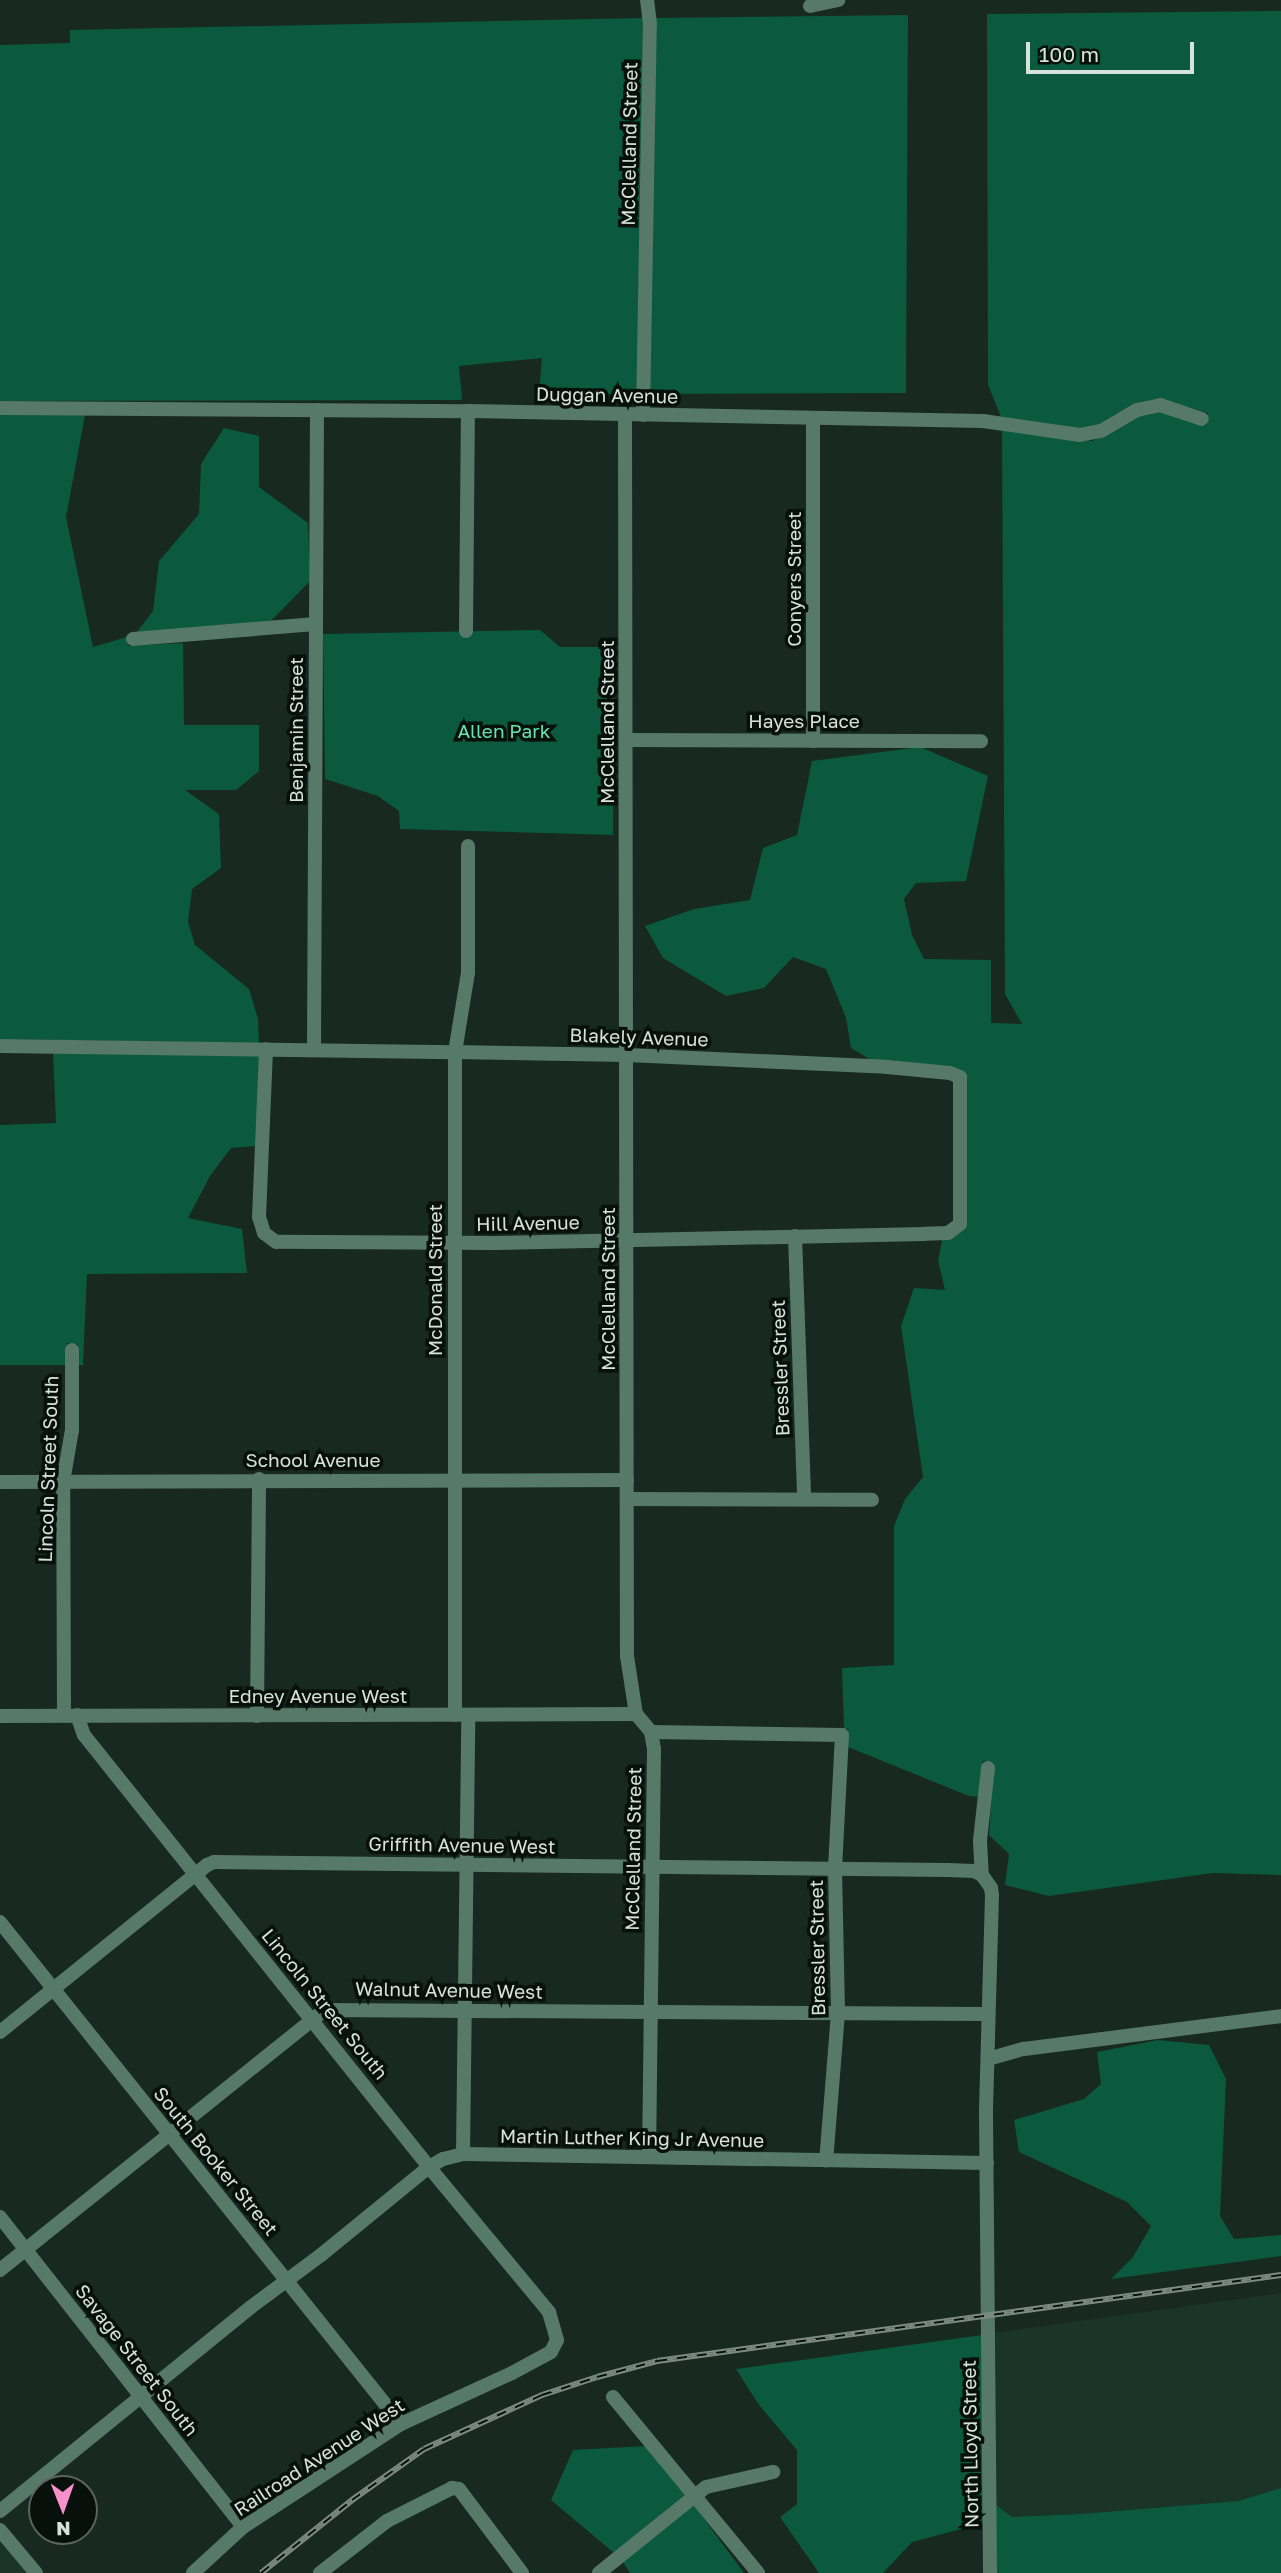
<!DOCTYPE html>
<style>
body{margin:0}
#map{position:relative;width:1281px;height:2573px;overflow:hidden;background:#172921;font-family:"Golos Text",sans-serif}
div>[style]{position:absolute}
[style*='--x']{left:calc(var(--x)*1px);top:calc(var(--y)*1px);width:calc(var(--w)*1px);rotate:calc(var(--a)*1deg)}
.built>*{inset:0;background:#1a3429}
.green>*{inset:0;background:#0b593f}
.minor>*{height:14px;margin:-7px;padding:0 7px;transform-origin:7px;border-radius:7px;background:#567969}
.rail>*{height:6px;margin-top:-3px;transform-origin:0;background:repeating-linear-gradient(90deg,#08100c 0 10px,#7d8b84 0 20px);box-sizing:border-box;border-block:2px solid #7d8b84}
span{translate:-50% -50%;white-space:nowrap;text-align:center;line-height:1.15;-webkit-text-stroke:7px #08100c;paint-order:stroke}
.street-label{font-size:19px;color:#d6e2dc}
.park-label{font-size:19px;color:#65e3b2}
.north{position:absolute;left:28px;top:2475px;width:70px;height:70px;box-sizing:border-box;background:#08100c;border:2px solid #5a645f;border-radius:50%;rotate:179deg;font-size:19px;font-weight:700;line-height:28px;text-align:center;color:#d6e2dc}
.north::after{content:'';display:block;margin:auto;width:24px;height:32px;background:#f890cc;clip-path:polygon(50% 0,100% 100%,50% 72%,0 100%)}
.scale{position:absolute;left:1026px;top:42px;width:168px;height:32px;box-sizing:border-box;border:4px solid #d6e2dc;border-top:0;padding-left:9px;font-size:21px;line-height:24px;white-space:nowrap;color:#d6e2dc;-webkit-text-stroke:5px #08100c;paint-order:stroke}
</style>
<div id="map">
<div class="built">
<i style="clip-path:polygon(1281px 2293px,1281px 2488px,1238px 2501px,1080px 2514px,1012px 2517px,995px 2504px,993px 2333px)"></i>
<i style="clip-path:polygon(0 2539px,28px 2573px,0 2573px)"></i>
</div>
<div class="green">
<i style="clip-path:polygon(1281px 11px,1281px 1875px,1213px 1873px,1049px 1896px,1005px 1885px,1009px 1854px,989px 1835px,994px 1763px,983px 1761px,979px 1797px,969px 1796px,848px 1747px,848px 1729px,844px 1729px,842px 1668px,894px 1665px,894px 1526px,905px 1499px,923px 1477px,901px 1326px,914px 1288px,945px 1290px,938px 1261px,942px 1240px,960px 1232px,964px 1072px,952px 1067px,871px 1060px,851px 1048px,846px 1018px,826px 969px,793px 957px,764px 988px,726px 996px,663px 958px,645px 926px,694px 909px,750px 900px,763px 848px,797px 835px,812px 761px,920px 747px,988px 776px,966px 881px,916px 883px,904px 899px,912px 935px,924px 959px,991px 960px,991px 1023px,1022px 1024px,1005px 994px,1002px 430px,1092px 441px,1138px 416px,1160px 411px,1206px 426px,1208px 413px,1159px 398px,1134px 404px,1099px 424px,1081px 429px,1001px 417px,988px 385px,987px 14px)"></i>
<i style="clip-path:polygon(908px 15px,906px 393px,649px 394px,655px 18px)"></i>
<i style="clip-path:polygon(643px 18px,638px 394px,539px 394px,542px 358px,459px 366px,462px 400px,0 401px,0 45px,70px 43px,70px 30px)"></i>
<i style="clip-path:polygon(0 414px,85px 415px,66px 517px,93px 647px,127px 637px,128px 646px,183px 643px,184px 725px,259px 725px,259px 771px,236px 790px,185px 790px,219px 814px,221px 868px,192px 889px,188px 922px,195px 945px,249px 989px,258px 1019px,259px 1043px,0 1039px)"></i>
<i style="clip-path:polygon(224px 428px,259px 436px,259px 487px,308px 523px,310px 581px,269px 623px,137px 632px,153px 611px,159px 561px,199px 514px,201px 464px)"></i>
<i style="clip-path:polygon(540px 630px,560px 647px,614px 647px,613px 835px,400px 829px,399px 811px,378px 796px,325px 779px,323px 634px)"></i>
<i style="clip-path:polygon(53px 1053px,259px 1056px,256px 1146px,231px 1148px,210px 1176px,188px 1218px,242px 1229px,247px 1273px,87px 1274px,83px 1365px,77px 1365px,78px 1344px,67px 1343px,66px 1365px,0 1365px,0 1125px,56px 1123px)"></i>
<i style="clip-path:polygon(1158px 2040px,1209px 2045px,1226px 2079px,1220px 2216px,1234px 2239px,1281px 2235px,1281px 2256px,1111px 2279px,1133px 2257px,1151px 2226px,1127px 2202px,1019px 2152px,1014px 2120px,1084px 2099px,1101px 2084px,1097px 2052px)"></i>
<i style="clip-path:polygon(982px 2335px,984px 2523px,912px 2542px,883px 2573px,819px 2573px,780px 2517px,797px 2504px,797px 2450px,759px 2405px,736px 2369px)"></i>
<i style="clip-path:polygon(646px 2446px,686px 2494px,614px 2553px,551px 2500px,573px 2450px)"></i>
<i style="clip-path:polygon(1281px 2488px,1281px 2573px,996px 2573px,995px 2504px,1012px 2517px,1080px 2514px,1238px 2501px)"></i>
<i style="clip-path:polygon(693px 2504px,744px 2573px,630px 2573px,623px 2562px)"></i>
</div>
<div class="minor">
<i style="--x:810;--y:6;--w:29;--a:-12"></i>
<i style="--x:0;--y:408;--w:468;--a:0.4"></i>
<i style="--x:468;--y:411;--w:515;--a:1.11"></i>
<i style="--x:983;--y:421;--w:98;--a:8.2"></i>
<i style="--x:1080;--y:435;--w:21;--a:-11"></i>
<i style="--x:1101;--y:431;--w:42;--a:-30.3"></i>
<i style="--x:1137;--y:410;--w:24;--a:-12"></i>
<i style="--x:1160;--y:405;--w:44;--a:18.4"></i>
<i style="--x:625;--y:414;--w:1242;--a:89.91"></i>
<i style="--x:627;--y:1656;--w:59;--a:81.2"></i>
<i style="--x:636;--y:1714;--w:23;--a:50"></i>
<i style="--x:651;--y:1732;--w:17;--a:80"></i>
<i style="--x:654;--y:1749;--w:408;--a:90.7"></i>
<i style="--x:643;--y:415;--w:391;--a:-89"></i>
<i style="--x:650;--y:24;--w:24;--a:-97"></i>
<i style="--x:466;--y:631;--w:220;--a:-89.5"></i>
<i style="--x:133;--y:639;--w:183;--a:-4.7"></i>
<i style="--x:626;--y:740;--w:355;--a:0.2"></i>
<i style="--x:813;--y:741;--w:323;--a:-90"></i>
<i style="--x:0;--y:1046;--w:455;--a:0.8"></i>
<i style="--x:455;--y:1052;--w:172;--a:1"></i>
<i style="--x:627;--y:1055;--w:260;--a:2.6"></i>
<i style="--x:887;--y:1067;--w:63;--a:5.4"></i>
<i style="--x:950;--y:1073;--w:11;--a:22"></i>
<i style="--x:960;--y:1077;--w:147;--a:90"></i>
<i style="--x:960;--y:1224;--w:15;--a:143"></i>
<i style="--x:948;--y:1233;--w:24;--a:178"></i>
<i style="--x:924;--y:1234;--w:429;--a:178.8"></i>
<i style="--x:495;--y:1243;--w:219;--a:-179.7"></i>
<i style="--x:276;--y:1242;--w:15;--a:-143"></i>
<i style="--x:264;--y:1233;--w:17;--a:-107"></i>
<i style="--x:259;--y:1217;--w:168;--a:-87.6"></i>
<i style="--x:314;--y:1050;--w:640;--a:-89.73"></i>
<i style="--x:795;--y:1236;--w:263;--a:88"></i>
<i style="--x:0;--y:1482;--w:627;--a:-0.18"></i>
<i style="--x:627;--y:1499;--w:245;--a:0.2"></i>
<i style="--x:64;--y:1715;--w:233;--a:-90.2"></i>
<i style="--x:63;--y:1482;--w:53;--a:-80.2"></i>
<i style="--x:72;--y:1430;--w:80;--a:-90"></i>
<i style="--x:77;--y:1715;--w:21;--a:71"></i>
<i style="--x:84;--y:1735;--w:553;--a:51.39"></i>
<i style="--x:429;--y:2167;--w:188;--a:50.4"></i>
<i style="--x:549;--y:2312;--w:29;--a:74"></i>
<i style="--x:557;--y:2340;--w:13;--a:117"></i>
<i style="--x:551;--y:2352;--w:44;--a:151.7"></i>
<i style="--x:512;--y:2373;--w:122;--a:155.3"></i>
<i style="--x:401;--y:2424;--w:189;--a:146.9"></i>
<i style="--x:243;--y:2527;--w:68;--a:137.4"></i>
<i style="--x:455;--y:1715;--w:663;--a:-90"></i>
<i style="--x:455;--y:1052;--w:80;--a:-80.7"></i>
<i style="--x:468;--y:973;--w:127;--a:-90"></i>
<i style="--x:0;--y:1716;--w:636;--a:-0.18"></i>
<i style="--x:257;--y:1716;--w:237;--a:-89.5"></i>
<i style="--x:651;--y:1732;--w:191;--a:0.9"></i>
<i style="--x:842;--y:1735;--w:134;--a:93"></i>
<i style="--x:835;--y:1869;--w:144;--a:88.8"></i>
<i style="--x:838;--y:2013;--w:148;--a:94.6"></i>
<i style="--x:988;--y:1768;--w:73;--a:96.3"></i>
<i style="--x:980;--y:1841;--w:34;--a:87"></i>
<i style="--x:982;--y:1875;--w:16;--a:55"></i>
<i style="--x:991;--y:1888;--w:7;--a:82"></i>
<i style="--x:992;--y:1895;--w:217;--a:91.6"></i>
<i style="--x:986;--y:2112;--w:461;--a:89.5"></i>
<i style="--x:0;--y:1922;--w:642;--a:51.38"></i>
<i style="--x:0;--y:2032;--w:266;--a:-38.9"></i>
<i style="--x:207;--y:1865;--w:8;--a:-23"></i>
<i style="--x:214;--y:1862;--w:733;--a:0.63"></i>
<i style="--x:947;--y:1870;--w:27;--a:2"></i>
<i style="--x:974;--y:1871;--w:9;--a:27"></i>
<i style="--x:988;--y:2059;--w:37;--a:-16"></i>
<i style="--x:1024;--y:2049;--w:259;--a:-7.3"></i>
<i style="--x:463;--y:2154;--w:439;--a:-89.3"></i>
<i style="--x:0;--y:2217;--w:394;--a:51.9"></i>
<i style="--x:0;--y:2270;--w:415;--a:-38.7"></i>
<i style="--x:324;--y:2010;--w:664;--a:0.35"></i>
<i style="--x:613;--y:2397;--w:228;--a:50.5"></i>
<i style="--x:0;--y:2511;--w:323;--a:-39.1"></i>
<i style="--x:251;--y:2307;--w:87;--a:-36.6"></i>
<i style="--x:321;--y:2255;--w:139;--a:-39.2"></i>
<i style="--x:429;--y:2167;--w:16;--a:-30"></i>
<i style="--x:443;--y:2159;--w:21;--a:-14"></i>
<i style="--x:463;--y:2154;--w:524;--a:0.98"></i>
<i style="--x:0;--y:2530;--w:56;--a:50.1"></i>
<i style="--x:320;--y:2573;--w:85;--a:-37.8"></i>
<i style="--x:387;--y:2521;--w:73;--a:-26.9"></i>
<i style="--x:452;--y:2488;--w:7;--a:8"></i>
<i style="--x:459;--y:2489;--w:105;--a:53.1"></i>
<i style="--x:599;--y:2573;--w:137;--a:-38.8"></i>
<i style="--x:706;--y:2487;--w:69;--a:-12.6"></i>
</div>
<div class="rail">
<i style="--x:261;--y:2573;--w:117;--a:-38.7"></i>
<i style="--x:352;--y:2500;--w:88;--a:-35.3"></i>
<i style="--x:424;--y:2449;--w:130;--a:-24.6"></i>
<i style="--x:542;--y:2395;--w:58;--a:-18.1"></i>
<i style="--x:597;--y:2377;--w:62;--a:-14.9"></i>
<i style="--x:657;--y:2361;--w:630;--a:-7.85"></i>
</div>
<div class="street-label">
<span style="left:629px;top:144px;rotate:-89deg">McClelland Street</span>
<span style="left:607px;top:395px;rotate:1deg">Duggan Avenue</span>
<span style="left:794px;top:579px;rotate:-90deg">Conyers Street</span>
<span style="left:804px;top:721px">Hayes Place</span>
<span style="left:607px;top:722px;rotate:-90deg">McClelland Street</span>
<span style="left:296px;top:730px;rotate:-90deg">Benjamin Street</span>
<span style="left:639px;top:1037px;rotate:2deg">Blakely Avenue</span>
<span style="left:528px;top:1223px;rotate:-1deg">Hill Avenue</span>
<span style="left:435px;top:1280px;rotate:-90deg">McDonald Street</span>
<span style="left:608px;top:1289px;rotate:-90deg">McClelland Street</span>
<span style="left:780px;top:1368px;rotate:-92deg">Bressler Street</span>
<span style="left:313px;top:1460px">School Avenue</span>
<span style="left:48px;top:1469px;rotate:-88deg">Lincoln Street South</span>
<span style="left:318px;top:1696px">Edney Avenue West</span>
<span style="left:462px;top:1845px;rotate:1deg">Griffith Avenue West</span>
<span style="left:633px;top:1849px;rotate:-89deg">McClelland Street</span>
<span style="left:817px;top:1948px;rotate:-91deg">Bressler Street</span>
<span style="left:449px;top:1990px;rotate:1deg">Walnut Avenue West</span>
<span style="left:325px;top:2004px;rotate:51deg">Lincoln Street South</span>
<span style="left:632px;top:2138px;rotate:1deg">Martin Luther King Jr Avenue</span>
<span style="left:216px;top:2161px;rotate:51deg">South Booker Street</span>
<span style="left:137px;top:2360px;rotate:52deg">Savage Street South</span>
<span style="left:970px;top:2444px;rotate:-91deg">North Lloyd Street</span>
<span style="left:319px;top:2457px;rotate:-33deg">Railroad Avenue West</span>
</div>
<div class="park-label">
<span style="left:504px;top:731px">Allen Park</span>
</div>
<div class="north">N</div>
<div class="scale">100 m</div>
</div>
